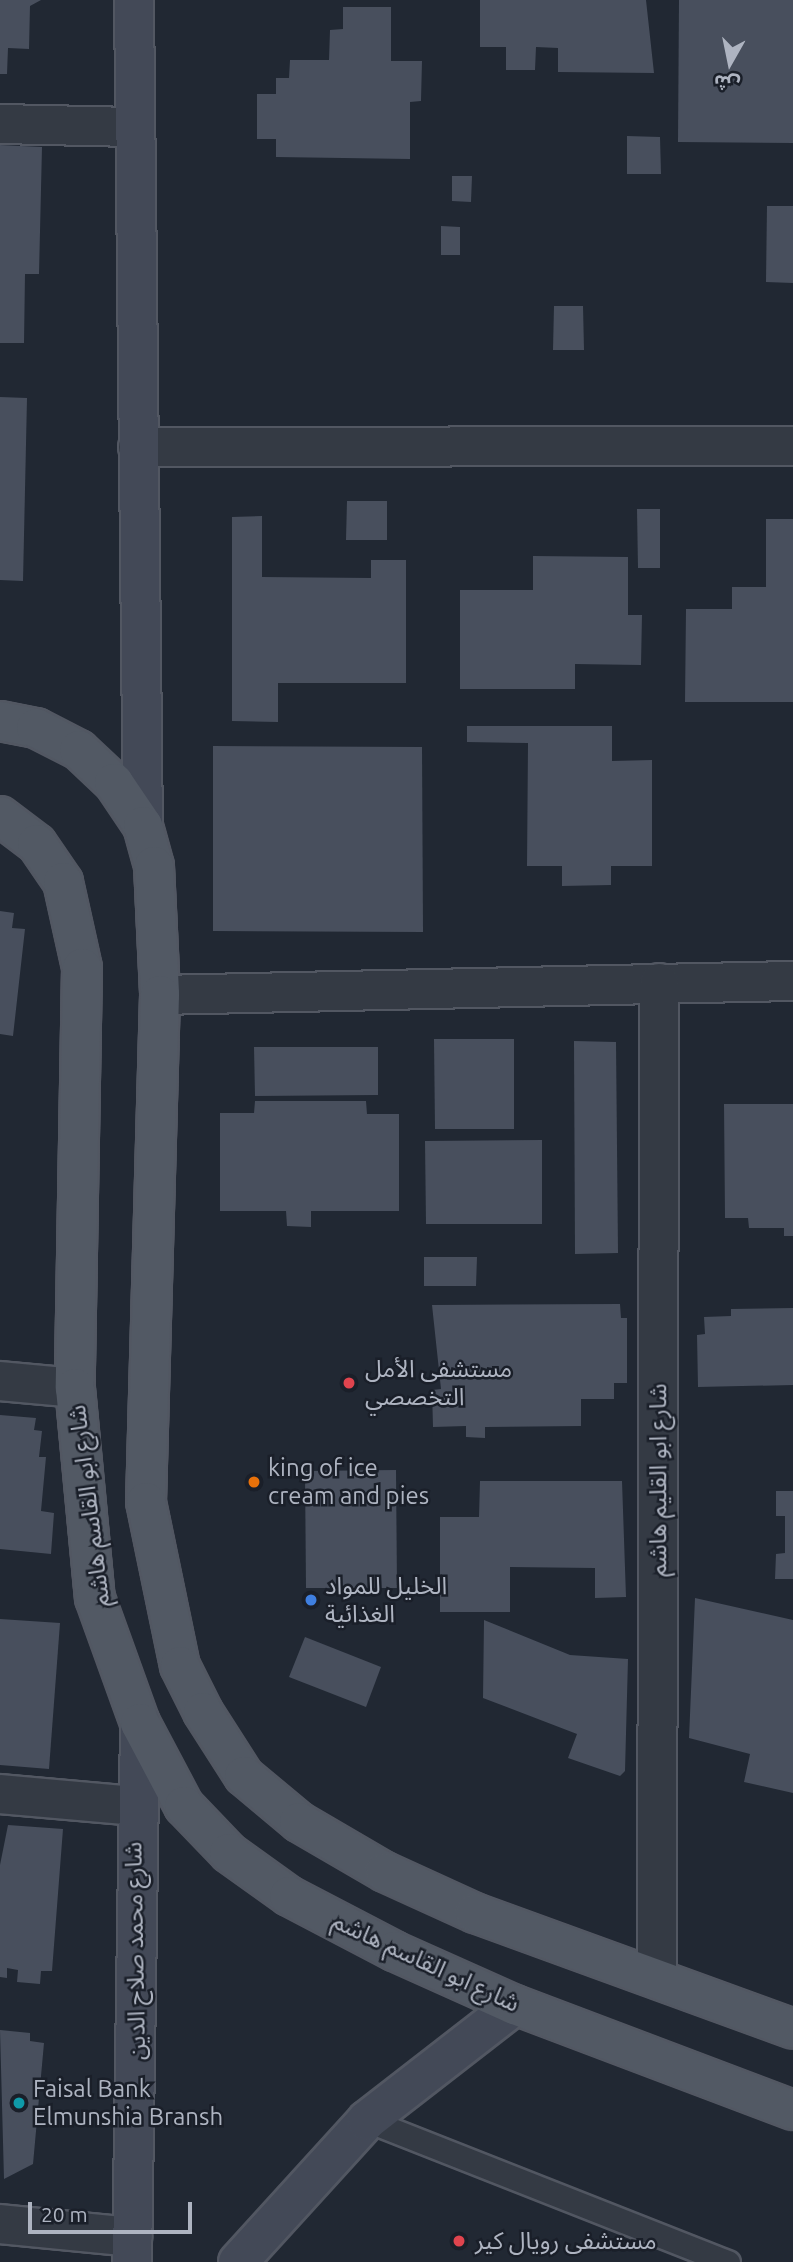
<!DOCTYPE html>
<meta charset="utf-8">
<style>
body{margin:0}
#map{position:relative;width:793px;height:2262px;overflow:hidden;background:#212833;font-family:Ubuntu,"Noto Sans Arabic",sans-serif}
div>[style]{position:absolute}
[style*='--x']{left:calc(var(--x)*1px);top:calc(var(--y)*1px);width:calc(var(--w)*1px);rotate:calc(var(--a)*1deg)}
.building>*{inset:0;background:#484f5d}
.roads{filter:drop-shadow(2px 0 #525762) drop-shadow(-2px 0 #525762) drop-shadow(0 2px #525762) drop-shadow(0 -2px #525762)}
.lane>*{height:23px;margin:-11.5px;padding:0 11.5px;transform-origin:11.5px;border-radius:11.5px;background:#343a44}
.street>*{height:38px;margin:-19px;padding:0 19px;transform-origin:19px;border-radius:19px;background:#343a44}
.secondary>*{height:38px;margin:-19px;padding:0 19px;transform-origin:19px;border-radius:19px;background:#434957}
.primary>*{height:38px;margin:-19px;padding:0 19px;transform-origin:19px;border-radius:19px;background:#525964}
.dots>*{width:19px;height:19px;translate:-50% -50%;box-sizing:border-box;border:4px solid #1a1f29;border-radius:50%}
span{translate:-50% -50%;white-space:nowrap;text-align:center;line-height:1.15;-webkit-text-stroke:5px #1a1f29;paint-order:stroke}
.poi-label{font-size:24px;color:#aeb4c1}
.left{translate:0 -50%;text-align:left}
.street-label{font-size:24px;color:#aeb4c1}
.north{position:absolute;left:695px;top:28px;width:70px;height:70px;-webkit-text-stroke:5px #1a1f29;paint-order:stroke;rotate:189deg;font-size:19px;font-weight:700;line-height:28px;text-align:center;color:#aeb4c1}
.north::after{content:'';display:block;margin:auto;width:24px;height:32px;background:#aeb4c1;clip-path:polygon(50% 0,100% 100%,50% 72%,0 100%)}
.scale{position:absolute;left:28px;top:2202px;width:164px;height:32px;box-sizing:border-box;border:4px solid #aeb4c1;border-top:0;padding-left:9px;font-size:21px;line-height:24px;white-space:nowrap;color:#aeb4c1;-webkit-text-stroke:5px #1a1f29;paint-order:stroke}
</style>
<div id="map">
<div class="building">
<i style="clip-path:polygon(0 0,41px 0,30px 6px,29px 49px,8px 48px,7px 74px,0 74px)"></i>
<i style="clip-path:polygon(480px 0,646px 0,654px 73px,558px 72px,558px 48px,536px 47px,535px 70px,506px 70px,506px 47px,480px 47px)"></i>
<i style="clip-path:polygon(679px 0,793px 0,793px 143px,678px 142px)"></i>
<i style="clip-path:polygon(343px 7px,391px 7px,391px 61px,422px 61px,421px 101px,410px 102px,410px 159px,276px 157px,276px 139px,257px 139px,257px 94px,276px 94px,276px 78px,289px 78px,290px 60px,329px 60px,330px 30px,343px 29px)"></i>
<i style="clip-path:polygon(627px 136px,660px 137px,661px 174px,627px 174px)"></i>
<i style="clip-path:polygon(0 145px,42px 147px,39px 274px,25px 274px,24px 343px,0 343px)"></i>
<i style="clip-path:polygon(452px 176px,472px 176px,471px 202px,452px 201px)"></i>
<i style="clip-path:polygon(767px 206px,793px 206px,793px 283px,766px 282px)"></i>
<i style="clip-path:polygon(441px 226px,460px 227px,460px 255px,441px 255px)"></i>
<i style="clip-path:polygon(554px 306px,583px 306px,584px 350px,553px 350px)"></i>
<i style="clip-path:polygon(0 397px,27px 398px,23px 581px,0 580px)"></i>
<i style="clip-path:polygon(347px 501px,387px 501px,387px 540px,346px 540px)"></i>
<i style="clip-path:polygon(637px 509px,660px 509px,660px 568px,638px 568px)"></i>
<i style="clip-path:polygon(262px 516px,262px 577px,371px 578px,371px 560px,406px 560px,406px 683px,278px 683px,278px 722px,232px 721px,232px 517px)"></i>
<i style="clip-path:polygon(766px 519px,793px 519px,793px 702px,685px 702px,686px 609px,732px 609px,732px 587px,766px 587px)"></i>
<i style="clip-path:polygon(533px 556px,628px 557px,628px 615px,642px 615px,641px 665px,575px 664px,575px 689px,460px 689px,460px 590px,533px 590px)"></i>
<i style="clip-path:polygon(467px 726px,612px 726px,612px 761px,652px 760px,652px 866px,611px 866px,611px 885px,562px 886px,562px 866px,527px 866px,528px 743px,467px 742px)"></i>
<i style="clip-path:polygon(213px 746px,422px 747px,423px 932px,213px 931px)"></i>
<i style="clip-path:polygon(0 911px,14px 913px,12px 928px,25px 929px,13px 1036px,0 1034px)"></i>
<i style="clip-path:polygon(434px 1039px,514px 1039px,514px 1129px,435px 1129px)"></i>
<i style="clip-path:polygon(574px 1041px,616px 1042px,618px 1253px,575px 1254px)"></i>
<i style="clip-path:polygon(254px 1047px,378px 1047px,378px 1095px,255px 1096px)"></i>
<i style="clip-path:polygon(255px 1101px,366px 1101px,367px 1114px,399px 1114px,399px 1211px,311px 1211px,311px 1227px,287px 1226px,286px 1211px,220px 1211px,220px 1113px,254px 1113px)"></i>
<i style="clip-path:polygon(724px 1104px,793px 1104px,793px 1236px,784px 1236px,784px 1228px,749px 1228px,748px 1218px,725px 1218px)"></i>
<i style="clip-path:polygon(542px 1140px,542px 1224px,426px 1224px,425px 1141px)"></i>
<i style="clip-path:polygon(424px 1257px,477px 1257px,476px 1286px,424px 1286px)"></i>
<i style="clip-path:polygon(620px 1304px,621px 1318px,627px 1318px,627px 1383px,614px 1383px,614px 1399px,581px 1399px,581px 1426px,485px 1427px,485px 1438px,466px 1437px,466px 1426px,433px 1427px,432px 1390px,441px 1389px,432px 1305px)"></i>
<i style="clip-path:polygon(793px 1308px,793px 1385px,698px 1387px,697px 1335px,705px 1334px,704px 1317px,731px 1316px,731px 1309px)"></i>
<i style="clip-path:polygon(0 1415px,36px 1418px,34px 1430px,42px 1431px,39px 1457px,46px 1457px,41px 1511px,54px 1513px,51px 1554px,0 1549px)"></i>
<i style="clip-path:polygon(396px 1470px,397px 1588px,306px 1588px,305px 1471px)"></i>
<i style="clip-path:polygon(480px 1481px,622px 1481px,626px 1597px,595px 1598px,595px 1568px,510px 1567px,510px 1612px,440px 1612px,440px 1517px,479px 1517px)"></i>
<i style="clip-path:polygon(776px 1491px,793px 1491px,793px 1579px,775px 1579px,776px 1554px,785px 1553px,785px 1516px,776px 1516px)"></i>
<i style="clip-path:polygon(695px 1598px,793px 1620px,793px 1793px,744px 1782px,750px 1754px,689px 1738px)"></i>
<i style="clip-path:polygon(0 1619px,60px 1623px,49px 1769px,0 1765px)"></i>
<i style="clip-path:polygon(484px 1620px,570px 1655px,628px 1659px,625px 1771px,620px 1776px,568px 1758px,577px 1734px,483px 1698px)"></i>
<i style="clip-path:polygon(305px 1637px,381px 1667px,366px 1707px,289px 1677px)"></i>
<i style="clip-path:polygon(8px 1825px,63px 1829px,52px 1971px,41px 1971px,40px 1984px,17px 1982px,18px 1970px,7px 1968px,7px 1978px,0 1977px,0 1865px)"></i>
<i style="clip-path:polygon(0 2030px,30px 2033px,30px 2041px,44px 2043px,33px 2164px,4px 2179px)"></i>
</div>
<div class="roads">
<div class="lane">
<i style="--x:367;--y:2120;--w:388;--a:21.5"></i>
</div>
<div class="street">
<i style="--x:0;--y:124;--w:134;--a:1.3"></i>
<i style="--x:138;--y:447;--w:655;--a:-0.09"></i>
<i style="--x:160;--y:995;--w:633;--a:-1.27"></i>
<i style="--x:0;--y:1381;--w:75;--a:5.3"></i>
<i style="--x:0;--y:1794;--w:135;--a:5.1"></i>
<i style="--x:657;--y:1977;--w:994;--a:-89.88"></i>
<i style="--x:0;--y:2224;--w:133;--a:5.6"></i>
</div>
<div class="secondary">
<i style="--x:134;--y:0;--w:826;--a:89.38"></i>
<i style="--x:132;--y:2262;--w:539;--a:-89.15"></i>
<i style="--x:238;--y:2262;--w:192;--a:-47.7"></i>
<i style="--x:367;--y:2120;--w:187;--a:-37.8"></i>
</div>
<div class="primary">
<i style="--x:0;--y:721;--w:37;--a:11"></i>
<i style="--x:36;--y:728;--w:48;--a:27.1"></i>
<i style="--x:79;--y:750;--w:48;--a:43.3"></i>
<i style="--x:114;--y:783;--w:52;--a:56"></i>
<i style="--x:143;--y:826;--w:41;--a:74.6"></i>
<i style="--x:154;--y:866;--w:129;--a:87.3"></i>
<i style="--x:160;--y:995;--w:507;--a:91.58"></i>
<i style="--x:146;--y:1502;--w:167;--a:78.3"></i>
<i style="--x:180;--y:1666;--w:51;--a:63.4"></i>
<i style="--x:203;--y:1712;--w:76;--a:57.4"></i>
<i style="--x:244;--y:1776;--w:72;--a:39.9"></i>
<i style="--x:299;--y:1822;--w:99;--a:30.2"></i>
<i style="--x:385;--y:1872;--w:99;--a:24.5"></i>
<i style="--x:475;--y:1913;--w:338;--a:20"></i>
<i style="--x:0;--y:816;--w:46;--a:37.1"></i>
<i style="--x:37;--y:844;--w:46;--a:55.6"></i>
<i style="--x:63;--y:882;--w:88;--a:77.5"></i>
<i style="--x:82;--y:968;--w:420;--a:91"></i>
<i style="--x:75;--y:1388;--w:211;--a:84.6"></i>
<i style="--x:95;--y:1598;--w:133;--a:70.2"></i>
<i style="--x:140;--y:1723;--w:94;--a:62.1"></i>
<i style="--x:184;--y:1806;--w:65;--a:46.2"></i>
<i style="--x:229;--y:1853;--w:74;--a:35.6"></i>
<i style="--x:289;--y:1896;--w:119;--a:27.6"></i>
<i style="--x:394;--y:1951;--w:133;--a:24.1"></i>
<i style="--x:515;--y:2005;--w:297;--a:20.7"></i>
</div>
</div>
<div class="dots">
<i style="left:349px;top:1383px;background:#e0444e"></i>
<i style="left:254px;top:1482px;background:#e8710a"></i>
<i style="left:311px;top:1600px;background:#3f7fe0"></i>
<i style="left:19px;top:2103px;background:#0f9aa8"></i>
<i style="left:459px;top:2241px;background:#e0444e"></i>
</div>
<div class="poi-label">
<span class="left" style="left:365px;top:1383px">مستشفى الأمل<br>التخصصي</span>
<span class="left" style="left:268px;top:1482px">king of ice<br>cream and pies</span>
<span class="left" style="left:325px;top:1600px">الخليل للمواد<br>الغذائية</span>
<span class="left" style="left:33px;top:2103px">Faisal Bank<br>Elmunshia Bransh</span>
<span class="left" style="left:475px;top:2241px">مستشفى رويال كير</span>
</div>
<div class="street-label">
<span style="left:658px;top:1480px;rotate:-90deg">شارع ابو القليم هاشم</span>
<span style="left:89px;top:1506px;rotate:-97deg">شارع ابو القاسم هاشم</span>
<span style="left:135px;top:1951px;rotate:-91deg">شارع محمد صلاح الدين</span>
<span style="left:426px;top:1962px;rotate:25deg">شارع ابو القاسم هاشم</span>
</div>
<div class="north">ش</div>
<div class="scale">20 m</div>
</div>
